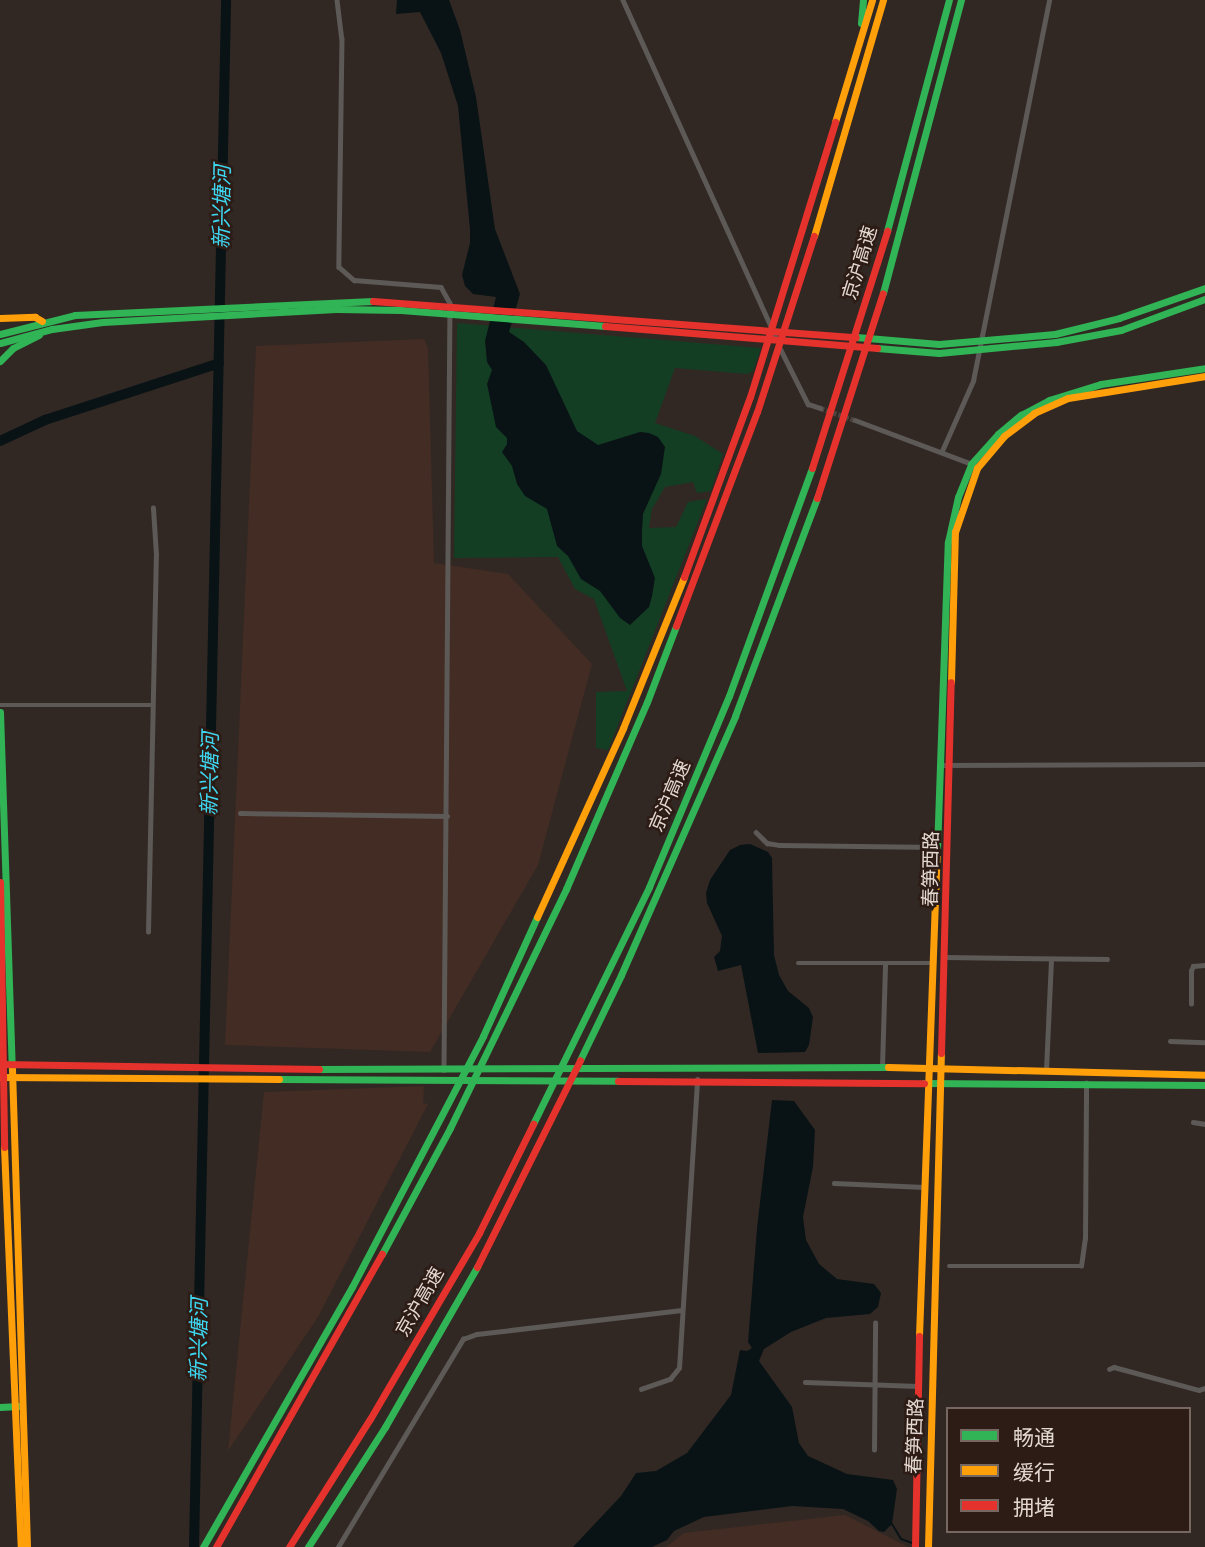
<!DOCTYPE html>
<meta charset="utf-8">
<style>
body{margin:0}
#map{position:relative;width:1205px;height:1547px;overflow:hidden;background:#312824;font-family:"Roboto Condensed","Noto Sans SC",sans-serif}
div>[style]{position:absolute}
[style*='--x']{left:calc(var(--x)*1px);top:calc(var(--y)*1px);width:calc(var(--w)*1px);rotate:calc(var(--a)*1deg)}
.built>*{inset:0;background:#422c23}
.green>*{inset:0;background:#143e24}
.water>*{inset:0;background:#091315}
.stream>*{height:2px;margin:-1px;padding:0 1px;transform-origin:1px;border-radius:1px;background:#091315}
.river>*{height:10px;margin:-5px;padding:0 5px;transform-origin:5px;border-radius:5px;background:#091315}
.street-tunnel>*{height:4.5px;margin-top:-2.25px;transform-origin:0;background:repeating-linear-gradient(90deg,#4c423e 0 4.5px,transparent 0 6.5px)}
.street>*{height:4.5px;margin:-2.25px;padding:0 2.25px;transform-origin:2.25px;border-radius:2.25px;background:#5c5957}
.fast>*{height:7px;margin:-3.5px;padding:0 3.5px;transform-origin:3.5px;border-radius:3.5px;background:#30b455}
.slow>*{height:7px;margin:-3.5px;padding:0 3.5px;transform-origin:3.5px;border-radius:3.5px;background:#ff9f0a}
.jam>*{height:7px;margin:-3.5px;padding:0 3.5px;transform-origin:3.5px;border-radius:3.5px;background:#e5322d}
span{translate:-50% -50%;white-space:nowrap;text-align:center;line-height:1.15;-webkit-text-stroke:5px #2d1c15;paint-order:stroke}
.street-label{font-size:19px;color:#e4d8d3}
.water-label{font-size:21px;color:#3ed7f2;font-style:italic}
.legend{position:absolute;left:946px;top:1407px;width:245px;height:126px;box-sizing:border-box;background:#2d1c15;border:2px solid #766761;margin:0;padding:9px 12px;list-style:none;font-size:21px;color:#e4d8d3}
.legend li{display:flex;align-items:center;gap:14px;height:35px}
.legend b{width:35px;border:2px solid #766761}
</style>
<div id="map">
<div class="built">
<i style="clip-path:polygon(424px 339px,428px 348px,434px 563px,508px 574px,592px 664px,538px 865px,430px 1052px,225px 1045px,256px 346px)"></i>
<i style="clip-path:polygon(424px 1086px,423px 1103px,428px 1104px,318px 1317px,228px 1451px,264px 1092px)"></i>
<i style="clip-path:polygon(845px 1515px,908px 1547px,666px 1547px,684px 1533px)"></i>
</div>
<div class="green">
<i style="clip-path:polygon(457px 323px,761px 348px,753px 371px,748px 374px,675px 368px,655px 423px,695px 436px,723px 454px,711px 491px,697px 493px,693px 482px,665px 487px,652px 509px,649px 528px,676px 527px,688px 502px,707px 499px,608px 750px,596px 748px,596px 692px,627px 691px,594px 599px,575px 589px,558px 557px,454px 558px)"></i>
</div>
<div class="water">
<i style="clip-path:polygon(397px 0,449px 0,460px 30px,476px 97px,495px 229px,520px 294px,509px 332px,524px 342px,546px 365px,577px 431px,598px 445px,640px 432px,649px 433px,658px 437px,665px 447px,661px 474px,643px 514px,642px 531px,642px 546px,655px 578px,652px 596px,649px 607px,630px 625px,620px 618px,600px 591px,581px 579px,568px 556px,557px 546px,547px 509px,525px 496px,517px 484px,512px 466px,502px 452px,507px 444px,507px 438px,496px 427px,487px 384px,492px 370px,487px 362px,485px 341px,496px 297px,473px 294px,465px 286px,462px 275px,470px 243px,470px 229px,458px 106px,441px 53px,420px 12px,396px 14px)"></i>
<i style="clip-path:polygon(750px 844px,768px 852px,772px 858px,774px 955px,779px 975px,788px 991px,809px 1008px,813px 1017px,809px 1045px,805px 1052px,758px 1053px,741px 965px,718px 971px,714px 957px,720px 951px,722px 936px,707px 903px,706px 893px,710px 880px,730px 850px,740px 845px)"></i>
<i style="clip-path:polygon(772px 1100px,794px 1101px,815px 1130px,813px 1167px,803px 1217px,806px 1240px,819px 1264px,837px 1279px,874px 1284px,881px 1293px,878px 1307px,870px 1314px,826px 1318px,791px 1332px,764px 1349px,759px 1361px,792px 1407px,799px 1443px,808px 1456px,847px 1474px,893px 1480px,897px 1489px,892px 1524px,884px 1532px,879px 1531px,868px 1521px,843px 1509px,792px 1506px,704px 1517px,674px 1531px,667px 1540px,652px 1547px,573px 1547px,621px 1496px,636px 1473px,656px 1471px,687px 1453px,731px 1395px,740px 1350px,747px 1351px,752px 1348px,748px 1342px,757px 1228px)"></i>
</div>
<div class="stream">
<i style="--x:892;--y:1524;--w:17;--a:59"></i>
<i style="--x:901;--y:1539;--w:12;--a:20"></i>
</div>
<div class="river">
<i style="--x:0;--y:441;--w:50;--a:-25"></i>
<i style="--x:45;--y:420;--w:183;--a:-18.1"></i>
<i style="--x:194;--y:1547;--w:1547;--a:-88.81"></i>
</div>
<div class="street-tunnel">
<i style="--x:820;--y:408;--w:37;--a:19"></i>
</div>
<div class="street">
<i style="--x:337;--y:0;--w:38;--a:83"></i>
<i style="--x:342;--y:38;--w:229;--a:90.8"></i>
<i style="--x:339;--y:267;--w:20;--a:41"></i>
<i style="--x:354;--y:280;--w:87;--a:4.6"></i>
<i style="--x:441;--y:287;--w:18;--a:61"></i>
<i style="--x:450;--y:303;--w:767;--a:90.45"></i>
<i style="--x:623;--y:0;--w:373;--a:65.6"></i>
<i style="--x:780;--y:348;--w:63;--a:63.4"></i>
<i style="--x:808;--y:404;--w:13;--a:18"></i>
<i style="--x:855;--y:420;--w:125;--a:20.6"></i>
<i style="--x:942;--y:451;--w:77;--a:-66.1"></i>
<i style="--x:973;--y:381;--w:389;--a:-78.7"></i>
<i style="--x:0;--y:705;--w:151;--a:0"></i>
<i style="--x:940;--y:765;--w:265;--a:-0.2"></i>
<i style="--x:240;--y:813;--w:207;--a:0.8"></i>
<i style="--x:756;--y:832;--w:16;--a:45"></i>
<i style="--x:767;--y:843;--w:13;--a:9"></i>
<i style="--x:780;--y:845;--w:156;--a:0.7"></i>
<i style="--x:148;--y:932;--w:377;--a:-88.8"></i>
<i style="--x:156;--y:555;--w:47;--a:-93.7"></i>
<i style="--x:944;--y:957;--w:163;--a:0.7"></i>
<i style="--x:798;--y:963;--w:134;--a:0"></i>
<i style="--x:1191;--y:1004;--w:33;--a:-90"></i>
<i style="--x:1191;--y:971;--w:5;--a:-68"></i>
<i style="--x:1193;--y:966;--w:12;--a:-5"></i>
<i style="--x:1170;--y:1041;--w:35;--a:2"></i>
<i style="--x:882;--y:1067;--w:103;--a:-88.3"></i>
<i style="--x:1046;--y:1070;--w:110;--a:-87.4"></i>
<i style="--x:1193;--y:1122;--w:12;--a:9"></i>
<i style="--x:834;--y:1183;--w:90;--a:2.5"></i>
<i style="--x:949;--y:1266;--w:132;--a:0"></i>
<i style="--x:1081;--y:1266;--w:27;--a:-82"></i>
<i style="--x:1085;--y:1239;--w:156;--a:-89.6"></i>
<i style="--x:1109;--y:1369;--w:5;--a:-22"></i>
<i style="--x:1114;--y:1367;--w:88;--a:15.1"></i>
<i style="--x:1199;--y:1390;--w:6;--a:-18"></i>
<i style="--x:805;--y:1382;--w:113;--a:2"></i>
<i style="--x:641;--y:1389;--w:31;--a:-19"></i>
<i style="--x:670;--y:1379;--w:14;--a:-51"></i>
<i style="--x:679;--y:1368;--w:289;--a:-86.4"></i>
<i style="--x:874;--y:1450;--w:127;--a:-89.5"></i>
<i style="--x:338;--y:1547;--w:243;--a:-59"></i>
<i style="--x:463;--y:1339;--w:15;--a:-20"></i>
<i style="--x:477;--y:1334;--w:206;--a:-6.7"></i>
</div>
<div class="fast">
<i style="--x:861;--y:23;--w:23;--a:-85"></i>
<i style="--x:887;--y:231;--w:239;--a:-75"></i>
<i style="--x:883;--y:293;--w:303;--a:-75.1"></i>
<i style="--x:0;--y:334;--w:77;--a:-14.2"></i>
<i style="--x:75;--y:315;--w:298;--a:-2.7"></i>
<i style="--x:856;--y:337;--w:83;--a:4.8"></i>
<i style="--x:939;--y:344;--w:116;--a:-4.9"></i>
<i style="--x:1055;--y:334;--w:66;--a:-14"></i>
<i style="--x:1119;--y:318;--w:91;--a:-19.2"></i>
<i style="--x:0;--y:343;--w:54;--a:-15.1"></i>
<i style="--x:52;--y:329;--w:51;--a:-7.8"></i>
<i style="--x:103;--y:322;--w:233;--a:-3.2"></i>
<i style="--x:336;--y:309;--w:65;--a:0.9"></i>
<i style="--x:401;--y:310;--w:205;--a:4.5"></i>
<i style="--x:877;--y:348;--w:62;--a:4.6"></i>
<i style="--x:939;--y:353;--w:118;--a:-5.4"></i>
<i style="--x:1056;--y:342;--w:66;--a:-10.5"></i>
<i style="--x:1121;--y:330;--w:90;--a:-20.3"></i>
<i style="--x:0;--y:361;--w:18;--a:-45"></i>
<i style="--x:13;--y:348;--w:29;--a:-27"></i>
<i style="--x:0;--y:712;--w:357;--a:88.1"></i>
<i style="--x:937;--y:851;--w:309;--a:-88"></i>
<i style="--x:948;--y:542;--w:46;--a:-77.5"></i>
<i style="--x:958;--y:497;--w:35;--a:-68"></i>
<i style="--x:971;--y:464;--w:40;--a:-48"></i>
<i style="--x:998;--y:434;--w:30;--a:-40"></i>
<i style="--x:1021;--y:415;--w:32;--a:-28"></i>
<i style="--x:1049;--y:400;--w:54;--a:-17.1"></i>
<i style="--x:1101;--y:384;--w:105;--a:-8.7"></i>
<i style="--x:580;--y:1060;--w:94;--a:-64.2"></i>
<i style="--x:621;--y:975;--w:283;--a:-66.2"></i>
<i style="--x:735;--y:716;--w:233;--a:-69.4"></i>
<i style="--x:319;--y:1069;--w:569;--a:-0.2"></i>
<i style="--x:279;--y:1079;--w:339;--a:0.3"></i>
<i style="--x:924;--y:1083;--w:281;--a:0.4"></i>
<i style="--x:533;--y:1124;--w:264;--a:-63.9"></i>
<i style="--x:649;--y:887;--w:207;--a:-67.3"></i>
<i style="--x:729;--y:696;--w:243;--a:-70"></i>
<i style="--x:382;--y:1254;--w:143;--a:-61.6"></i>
<i style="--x:450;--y:1128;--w:266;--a:-64.1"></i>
<i style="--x:566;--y:889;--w:204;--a:-66.6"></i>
<i style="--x:647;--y:702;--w:81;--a:-69.1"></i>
<i style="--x:0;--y:1407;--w:19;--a:-3"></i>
<i style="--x:203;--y:1547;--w:300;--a:-60.2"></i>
<i style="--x:352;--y:1287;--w:283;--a:-62.4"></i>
<i style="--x:483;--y:1036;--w:131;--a:-65.6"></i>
<i style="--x:308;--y:1547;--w:143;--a:-57.3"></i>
<i style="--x:385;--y:1427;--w:185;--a:-60.1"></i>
</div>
<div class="slow">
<i style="--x:835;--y:122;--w:127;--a:-73.1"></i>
<i style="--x:814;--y:236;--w:246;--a:-73.7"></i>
<i style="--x:0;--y:318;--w:35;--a:-2"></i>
<i style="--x:35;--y:317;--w:8;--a:30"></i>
<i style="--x:951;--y:682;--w:150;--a:-88.5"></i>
<i style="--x:955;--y:532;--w:68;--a:-71"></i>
<i style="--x:977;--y:468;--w:42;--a:-49.8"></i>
<i style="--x:1004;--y:436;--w:38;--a:-37"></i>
<i style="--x:1034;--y:413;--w:37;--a:-24"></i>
<i style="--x:1068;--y:398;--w:139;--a:-9.1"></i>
<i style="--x:537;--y:917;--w:208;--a:-65.5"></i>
<i style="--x:623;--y:728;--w:163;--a:-68"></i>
<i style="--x:888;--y:1067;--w:317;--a:1.4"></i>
<i style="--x:12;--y:1069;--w:478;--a:88.2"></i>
<i style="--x:0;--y:1077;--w:279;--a:0.4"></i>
<i style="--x:4;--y:1147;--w:400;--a:87.6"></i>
<i style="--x:919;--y:1336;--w:485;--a:-87.9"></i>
<i style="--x:928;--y:1547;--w:494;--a:-88.5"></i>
</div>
<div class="jam">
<i style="--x:373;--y:301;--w:484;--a:4.3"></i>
<i style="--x:605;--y:326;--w:273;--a:4.6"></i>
<i style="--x:812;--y:468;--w:249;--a:-72.4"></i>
<i style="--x:817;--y:498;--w:215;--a:-72.2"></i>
<i style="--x:684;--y:577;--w:192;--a:-69.9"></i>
<i style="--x:750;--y:397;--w:288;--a:-72.8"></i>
<i style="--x:676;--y:626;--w:229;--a:-69.3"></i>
<i style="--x:757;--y:412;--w:185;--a:-72.1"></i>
<i style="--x:0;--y:882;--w:265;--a:89.1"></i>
<i style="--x:941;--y:1053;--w:371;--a:-88.5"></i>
<i style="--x:0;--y:1064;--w:319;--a:0.9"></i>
<i style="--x:618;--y:1081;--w:306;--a:0.4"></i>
<i style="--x:477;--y:1267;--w:231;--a:-63.5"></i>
<i style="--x:216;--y:1547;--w:337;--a:-60.5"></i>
<i style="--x:289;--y:1547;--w:151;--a:-57.7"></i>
<i style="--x:370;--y:1419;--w:216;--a:-59.6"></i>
<i style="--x:479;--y:1233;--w:122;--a:-63.6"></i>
<i style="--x:915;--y:1547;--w:211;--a:-88.9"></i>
</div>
<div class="street-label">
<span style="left:860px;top:263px;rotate:-73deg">京沪高速</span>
<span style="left:670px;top:796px;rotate:-67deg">京沪高速</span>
<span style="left:931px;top:869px;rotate:-89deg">春笋西路</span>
<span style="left:420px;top:1302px;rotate:-60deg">京沪高速</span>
<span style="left:915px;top:1436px;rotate:-88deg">春笋西路</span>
</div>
<div class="water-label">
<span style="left:222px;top:207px;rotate:-89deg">新兴塘河</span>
<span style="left:210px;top:774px;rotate:-89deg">新兴塘河</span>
<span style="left:199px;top:1340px;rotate:-89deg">新兴塘河</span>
</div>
<ul class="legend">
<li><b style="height:9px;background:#30b455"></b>畅通</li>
<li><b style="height:9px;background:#ff9f0a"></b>缓行</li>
<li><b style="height:9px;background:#e5322d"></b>拥堵</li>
</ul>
</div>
